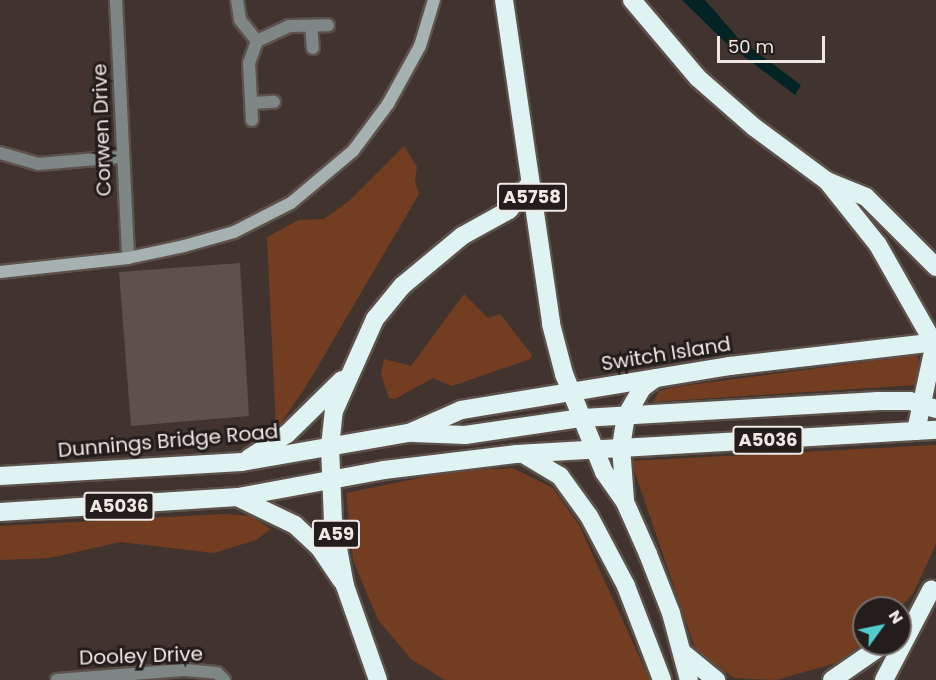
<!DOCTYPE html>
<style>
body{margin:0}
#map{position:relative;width:936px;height:680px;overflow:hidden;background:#41342e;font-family:Poppins,sans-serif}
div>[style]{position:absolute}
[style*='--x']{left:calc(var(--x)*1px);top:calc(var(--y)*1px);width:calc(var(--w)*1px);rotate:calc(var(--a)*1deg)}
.green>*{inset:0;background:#723d21}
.water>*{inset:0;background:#022425}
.building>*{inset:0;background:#5e504a}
.roads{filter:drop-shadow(2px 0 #5d514b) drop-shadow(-2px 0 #5d514b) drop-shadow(0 2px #5d514b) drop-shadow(0 -2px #5d514b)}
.street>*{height:12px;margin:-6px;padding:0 6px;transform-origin:6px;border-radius:6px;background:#7e8686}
.secondary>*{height:12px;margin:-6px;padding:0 6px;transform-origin:6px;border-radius:6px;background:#a6b2b2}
.highway>*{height:18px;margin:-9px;padding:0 9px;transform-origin:9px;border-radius:9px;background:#e0f3f3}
span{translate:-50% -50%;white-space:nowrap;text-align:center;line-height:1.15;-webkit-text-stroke:6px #231d1b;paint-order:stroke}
.shield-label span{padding:2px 4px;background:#231d1b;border:2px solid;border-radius:4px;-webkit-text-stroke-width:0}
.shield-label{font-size:18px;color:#f0e8e4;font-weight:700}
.street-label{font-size:20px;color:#f0e8e4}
.north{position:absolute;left:852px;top:596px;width:60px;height:60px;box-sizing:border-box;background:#231d1b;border:2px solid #756e6b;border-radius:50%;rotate:57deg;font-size:16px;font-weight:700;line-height:24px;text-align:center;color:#f0e8e4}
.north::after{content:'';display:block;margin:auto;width:21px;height:27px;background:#52cdcf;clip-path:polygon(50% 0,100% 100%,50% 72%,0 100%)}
.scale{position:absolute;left:717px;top:36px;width:108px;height:27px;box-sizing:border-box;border:3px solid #f0e8e4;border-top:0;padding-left:8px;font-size:18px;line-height:21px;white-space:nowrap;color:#f0e8e4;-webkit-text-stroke:4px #231d1b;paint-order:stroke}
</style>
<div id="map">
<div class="green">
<i style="clip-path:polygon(404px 146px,417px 167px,415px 180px,419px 194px,305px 388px,276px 430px,267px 237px,299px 220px,324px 219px,349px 201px)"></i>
<i style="clip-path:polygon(464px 294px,488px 318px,500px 314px,532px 355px,530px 359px,452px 386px,433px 378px,395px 399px,389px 398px,381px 374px,384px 359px,411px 366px)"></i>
<i style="clip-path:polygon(917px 355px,922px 377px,917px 385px,653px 402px,659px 391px,674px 387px)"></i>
<i style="clip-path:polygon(936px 445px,936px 544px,914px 592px,900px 608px,864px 608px,864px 643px,836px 663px,776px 680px,734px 678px,696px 651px,631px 461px)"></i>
<i style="clip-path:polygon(513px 468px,553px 488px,579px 525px,650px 680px,445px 680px,412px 660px,378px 620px,353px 560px,346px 493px,453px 471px)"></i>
<i style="clip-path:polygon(224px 514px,251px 516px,271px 529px,256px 540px,214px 553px,120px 542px,50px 558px,0 560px,0 526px)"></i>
</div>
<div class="water">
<i style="clip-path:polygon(682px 0,705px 0,738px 38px,801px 85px,795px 95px,725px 42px)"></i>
</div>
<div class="building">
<i style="clip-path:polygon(240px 263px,249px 416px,131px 426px,119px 272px)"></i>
</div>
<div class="roads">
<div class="street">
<i style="--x:116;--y:0;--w:258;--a:87.3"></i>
<i style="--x:237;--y:0;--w:20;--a:81"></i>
<i style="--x:240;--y:20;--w:27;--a:51"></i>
<i style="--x:311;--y:26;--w:22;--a:85"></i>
<i style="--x:252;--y:103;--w:22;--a:-3"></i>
<i style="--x:252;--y:120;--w:57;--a:-93"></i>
<i style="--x:249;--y:63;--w:23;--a:-70"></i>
<i style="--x:257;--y:41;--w:35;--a:-25"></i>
<i style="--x:289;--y:26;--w:39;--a:-1"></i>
<i style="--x:0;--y:153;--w:40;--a:16"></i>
<i style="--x:38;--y:164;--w:83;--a:-4.8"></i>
<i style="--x:57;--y:680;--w:127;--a:-4.5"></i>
<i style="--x:184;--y:670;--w:33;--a:5"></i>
<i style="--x:217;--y:673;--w:10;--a:45"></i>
</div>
<div class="secondary">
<i style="--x:0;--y:272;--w:129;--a:-6.2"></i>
<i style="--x:128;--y:258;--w:57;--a:-12.1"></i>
<i style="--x:184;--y:246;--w:52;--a:-15.6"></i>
<i style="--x:234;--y:232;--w:64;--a:-27"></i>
<i style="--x:291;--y:203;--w:81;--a:-40"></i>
<i style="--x:353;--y:151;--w:59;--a:-53.3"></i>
<i style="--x:388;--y:104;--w:66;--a:-61.1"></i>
<i style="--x:420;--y:46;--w:48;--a:-73.1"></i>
</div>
<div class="highway">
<i style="--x:504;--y:0;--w:327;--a:81.7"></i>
<i style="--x:551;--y:324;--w:52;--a:75.4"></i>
<i style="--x:564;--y:374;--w:106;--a:67.8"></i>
<i style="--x:604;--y:472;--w:37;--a:55"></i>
<i style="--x:625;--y:502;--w:57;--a:66.1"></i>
<i style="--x:648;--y:554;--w:63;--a:68.7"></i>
<i style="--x:671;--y:613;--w:69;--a:75"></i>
<i style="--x:632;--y:0;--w:102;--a:49.8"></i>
<i style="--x:698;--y:78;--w:74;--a:41.2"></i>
<i style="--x:754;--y:127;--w:91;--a:36.5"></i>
<i style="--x:827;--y:181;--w:42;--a:22.3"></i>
<i style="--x:866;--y:197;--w:99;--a:45"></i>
<i style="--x:827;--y:181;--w:82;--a:51.4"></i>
<i style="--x:878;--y:245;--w:117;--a:60.4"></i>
<i style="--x:916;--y:431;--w:91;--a:-77.9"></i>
<i style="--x:414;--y:433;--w:51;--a:2.2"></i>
<i style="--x:465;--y:435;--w:118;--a:-8.3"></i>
<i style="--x:582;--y:418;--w:297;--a:-3.3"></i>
<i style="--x:879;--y:401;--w:31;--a:0"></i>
<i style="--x:910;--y:401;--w:27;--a:17"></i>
<i style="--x:525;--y:455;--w:41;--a:31"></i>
<i style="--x:560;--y:476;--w:49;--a:54.1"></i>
<i style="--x:589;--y:516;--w:79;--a:62.1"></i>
<i style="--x:626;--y:586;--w:101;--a:69"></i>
<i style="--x:249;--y:458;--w:45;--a:-32.3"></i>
<i style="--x:287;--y:434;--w:77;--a:-44.5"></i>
<i style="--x:0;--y:476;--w:242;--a:-3.3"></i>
<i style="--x:242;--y:462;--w:169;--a:-9.9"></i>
<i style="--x:409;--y:433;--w:57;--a:-23.9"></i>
<i style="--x:461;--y:410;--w:273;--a:-9.3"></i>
<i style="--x:730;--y:366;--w:207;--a:-6.6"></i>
<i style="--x:239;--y:498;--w:62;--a:25.7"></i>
<i style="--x:295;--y:525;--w:33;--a:43"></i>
<i style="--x:319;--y:547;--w:40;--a:56"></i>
<i style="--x:625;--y:500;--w:53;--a:-94.3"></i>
<i style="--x:621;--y:447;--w:31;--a:-81"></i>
<i style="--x:626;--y:416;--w:32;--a:-60"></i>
<i style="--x:642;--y:388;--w:17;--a:-36"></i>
<i style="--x:0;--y:512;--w:238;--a:-3.6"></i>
<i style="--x:238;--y:497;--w:148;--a:-10.5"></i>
<i style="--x:384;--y:470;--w:134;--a:-6.9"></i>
<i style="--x:517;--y:454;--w:420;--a:-3.3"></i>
<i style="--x:683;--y:653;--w:43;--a:39.3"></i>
<i style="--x:378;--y:680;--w:100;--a:-109.3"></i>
<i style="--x:345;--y:586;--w:66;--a:-100.5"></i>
<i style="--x:333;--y:521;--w:74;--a:-92.3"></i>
<i style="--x:330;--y:447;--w:36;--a:-84"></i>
<i style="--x:334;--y:411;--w:101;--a:-66"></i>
<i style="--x:375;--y:319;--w:43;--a:-50.7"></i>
<i style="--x:402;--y:286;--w:78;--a:-39.8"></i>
<i style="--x:462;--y:236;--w:54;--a:-29"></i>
<i style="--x:509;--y:210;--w:34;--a:-52"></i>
<i style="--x:832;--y:680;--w:63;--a:-34.7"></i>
<i style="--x:884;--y:680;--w:102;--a:-62.4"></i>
</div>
</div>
<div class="shield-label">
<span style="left:532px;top:197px">A5758</span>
<span style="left:768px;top:440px">A5036</span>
<span style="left:119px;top:506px">A5036</span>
<span style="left:336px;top:534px">A59</span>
</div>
<div class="street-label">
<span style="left:102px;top:130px;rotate:-92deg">Corwen Drive</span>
<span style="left:666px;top:354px;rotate:-9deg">Switch Island</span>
<span style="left:168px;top:441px;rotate:-5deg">Dunnings Bridge Road</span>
<span style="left:141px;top:656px;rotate:-2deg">Dooley Drive</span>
</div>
<div class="north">N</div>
<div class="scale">50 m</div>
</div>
